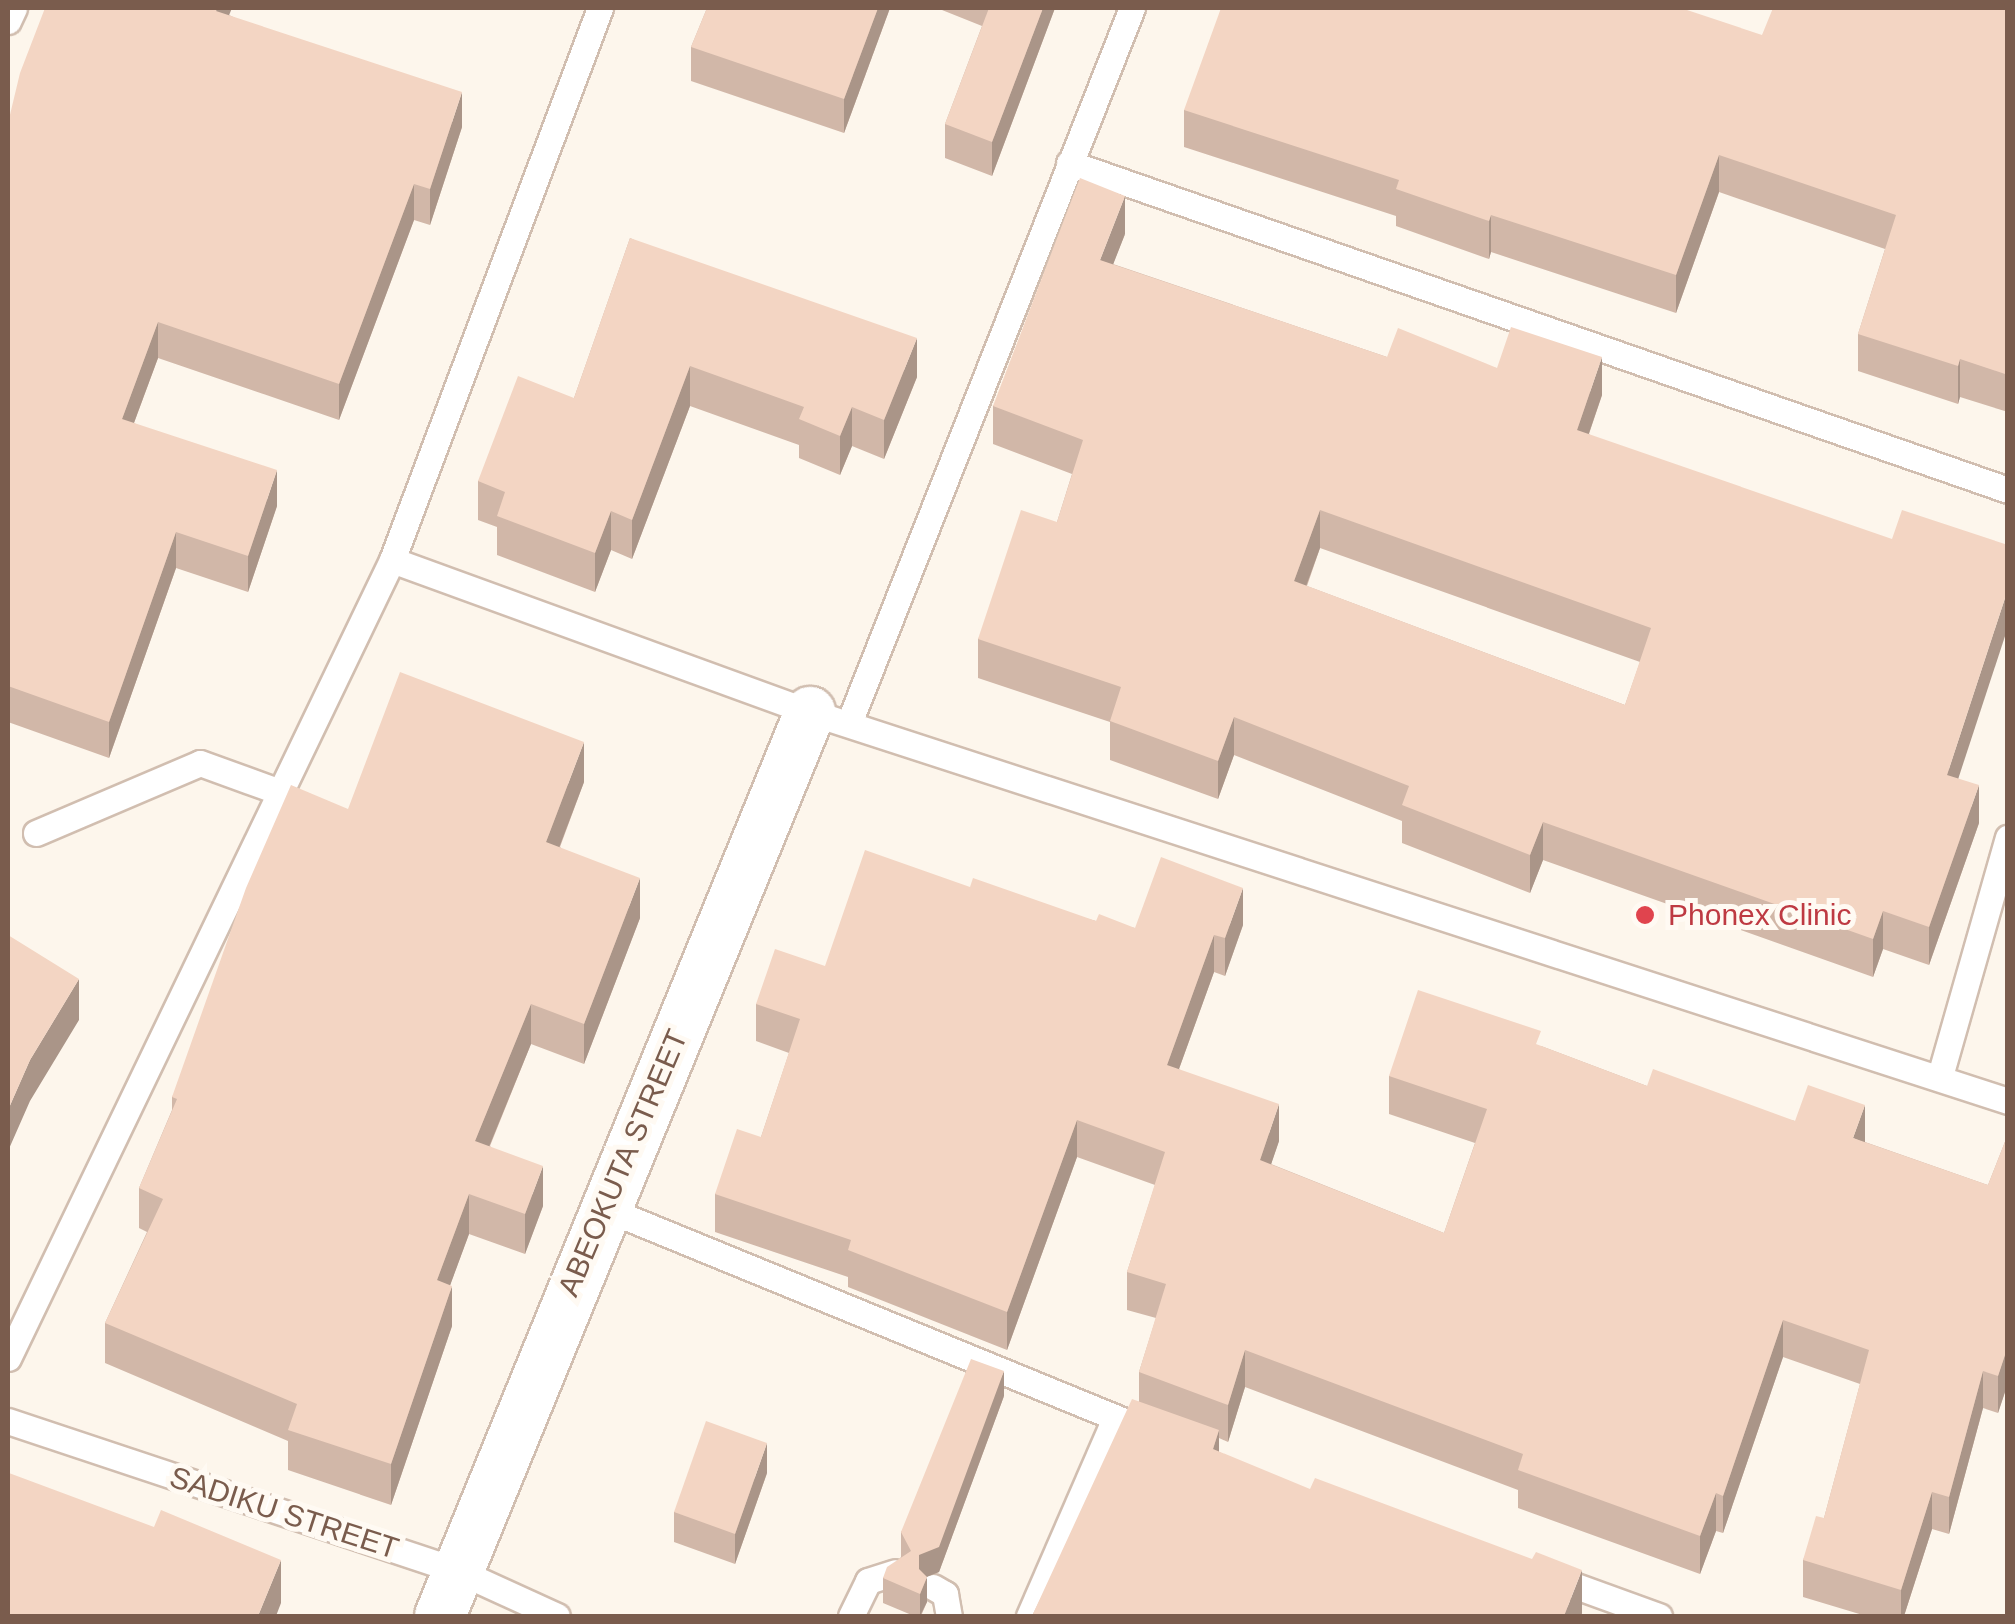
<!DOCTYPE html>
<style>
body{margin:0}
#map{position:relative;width:2015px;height:1624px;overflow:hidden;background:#fdf6ec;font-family:Helvetica,sans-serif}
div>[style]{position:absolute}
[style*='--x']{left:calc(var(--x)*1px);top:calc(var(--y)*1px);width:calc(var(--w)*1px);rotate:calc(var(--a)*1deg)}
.roads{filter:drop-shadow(2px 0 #d1beb0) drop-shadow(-2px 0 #d1beb0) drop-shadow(0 2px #d1beb0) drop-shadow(0 -2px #d1beb0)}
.lane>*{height:25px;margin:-12.5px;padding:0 12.5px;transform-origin:12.5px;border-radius:12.5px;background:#fff}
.street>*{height:50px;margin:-25px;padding:0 25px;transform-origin:25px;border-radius:25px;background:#fff}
.wall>*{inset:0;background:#d1b7a8}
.shaded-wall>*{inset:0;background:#aa9588}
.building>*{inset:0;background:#f3d5c3}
.dots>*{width:28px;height:28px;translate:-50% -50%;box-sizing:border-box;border:5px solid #fffaf3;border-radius:50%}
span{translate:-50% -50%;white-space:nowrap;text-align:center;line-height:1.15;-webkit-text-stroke:10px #fffaf3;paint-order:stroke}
.health-label{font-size:30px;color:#be3a42}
.left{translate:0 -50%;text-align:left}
.street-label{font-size:30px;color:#7a5c4d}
.frame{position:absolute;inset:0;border:10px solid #7a5c4d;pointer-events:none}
</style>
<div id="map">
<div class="roads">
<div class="lane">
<i style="--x:8;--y:21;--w:14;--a:-65"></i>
<i style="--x:1069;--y:163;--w:994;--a:19.2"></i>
<i style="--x:392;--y:560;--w:445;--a:20"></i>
<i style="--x:810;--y:712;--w:1260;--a:17.99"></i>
<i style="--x:849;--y:723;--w:769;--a:-68.41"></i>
<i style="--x:36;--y:833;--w:178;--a:-23.1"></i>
<i style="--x:200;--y:763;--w:85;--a:19.9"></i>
<i style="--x:1940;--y:1076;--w:248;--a:-74.1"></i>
<i style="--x:604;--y:1208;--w:591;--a:22.27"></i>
<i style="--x:8;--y:1358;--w:886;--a:-64.3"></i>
<i style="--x:392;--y:560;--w:590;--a:-69.35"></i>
<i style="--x:8;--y:1421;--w:470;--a:18.4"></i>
<i style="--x:454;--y:1569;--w:113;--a:24.5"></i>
<i style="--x:1551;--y:1577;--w:115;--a:19.9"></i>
<i style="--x:933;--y:1587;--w:14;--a:30"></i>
<i style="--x:945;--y:1594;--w:22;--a:80"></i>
<i style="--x:851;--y:1616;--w:39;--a:-64"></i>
<i style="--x:868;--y:1581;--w:28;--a:-18"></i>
<i style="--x:1029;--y:1616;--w:216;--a:-66.5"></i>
</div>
<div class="street">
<i style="--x:440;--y:1616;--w:977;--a:-67.74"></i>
</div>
</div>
<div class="wall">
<i style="clip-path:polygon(707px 8px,890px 8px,844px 133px,691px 81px,691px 47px)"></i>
<i style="clip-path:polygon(937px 8px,1055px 8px,992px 176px,945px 158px,945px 124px,982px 26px)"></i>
<i style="clip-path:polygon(2008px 8px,2008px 412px,1960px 397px,1958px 404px,1858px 371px,1858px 334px,1885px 249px,1719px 192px,1676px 313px,1491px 252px,1489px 259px,1396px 226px,1396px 216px,1184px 147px,1184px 110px,1762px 35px)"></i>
<i style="clip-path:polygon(229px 15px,462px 127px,430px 225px,414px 220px,339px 420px,158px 358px,134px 423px,277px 506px,248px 592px,176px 568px,109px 758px,8px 722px,8px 123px)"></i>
<i style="clip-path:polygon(evenodd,1125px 234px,1113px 264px,1387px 357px,1497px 368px,1602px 395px,1589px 434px,1958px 778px,1979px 823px,1929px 965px,1883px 949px,1873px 977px,1543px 860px,1530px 893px,1402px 843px,1402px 821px,1234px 755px,1218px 799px,1110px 760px,1110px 722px,978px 678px,978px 639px,1057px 522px,1072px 474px,993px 444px,993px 406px,1125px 234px,1320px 548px,1640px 662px,1625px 705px,1307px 586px,1320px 548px)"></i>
<i style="clip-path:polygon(630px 238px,917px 377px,884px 459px,852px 446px,840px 475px,799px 458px,799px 445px,690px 406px,632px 559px,611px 550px,595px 592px,497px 555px,497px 527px,478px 520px,478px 481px,574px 398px)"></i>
<i style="clip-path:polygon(584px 782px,560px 847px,640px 918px,584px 1064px,531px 1044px,490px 1146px,543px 1206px,525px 1254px,469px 1234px,450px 1285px,452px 1326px,391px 1505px,288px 1470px,288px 1441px,105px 1363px,105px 1323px,147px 1232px,139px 1228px,139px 1188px,172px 1110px,172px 1097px,348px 809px)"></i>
<i style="clip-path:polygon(970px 887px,1096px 921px,1135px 928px,1243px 925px,1225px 976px,1214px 972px,1179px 1069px,1279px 1141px,1271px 1164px,1444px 1233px,1475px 1143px,1389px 1114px,1389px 1076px,1541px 1046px,1647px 1086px,1795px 1121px,1865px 1142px,1988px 1185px,2008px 1134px,2008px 1383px,1998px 1413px,1983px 1408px,1949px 1534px,1932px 1529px,1904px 1616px,1866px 1616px,1803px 1597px,1803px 1560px,1824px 1518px,1860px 1384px,1783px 1357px,1723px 1533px,1716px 1531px,1700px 1574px,1518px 1508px,1518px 1490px,1245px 1387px,1228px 1442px,1219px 1438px,1219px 1452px,1582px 1613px,1581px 1616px,1032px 1616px,1139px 1401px,1139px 1372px,1156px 1318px,1127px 1310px,1127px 1272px,1155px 1185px,1077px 1157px,1007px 1350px,848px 1287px,848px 1277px,715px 1232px,715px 1194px,761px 1137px,789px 1053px,756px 1041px,756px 1004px)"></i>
<i style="clip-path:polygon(1004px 1396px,939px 1572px,926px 1577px,927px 1602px,921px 1616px,914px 1616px,883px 1603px,883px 1578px,901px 1557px,901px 1532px)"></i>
<i style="clip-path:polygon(767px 1473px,735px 1564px,674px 1542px,674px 1512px)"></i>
</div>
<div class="shaded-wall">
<i style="clip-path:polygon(217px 8px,232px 8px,216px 47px,216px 11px)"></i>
<i style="clip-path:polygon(878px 8px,890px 8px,844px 133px,844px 99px)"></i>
<i style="clip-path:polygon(1043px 8px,1055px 8px,992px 176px,992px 142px)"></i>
<i style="clip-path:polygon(462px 92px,462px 127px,430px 225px,430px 189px)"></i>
<i style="clip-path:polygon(1719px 155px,1719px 192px,1676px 313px,1676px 275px)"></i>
<i style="clip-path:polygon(414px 184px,414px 220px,339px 420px,339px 384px)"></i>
<i style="clip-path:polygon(1125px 196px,1125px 234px,1100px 298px,1100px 260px)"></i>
<i style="clip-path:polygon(1491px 215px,1491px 252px,1489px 259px,1489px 221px)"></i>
<i style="clip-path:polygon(158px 322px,158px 358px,122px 455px,122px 419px)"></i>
<i style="clip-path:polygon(917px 338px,917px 377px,884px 459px,884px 420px)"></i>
<i style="clip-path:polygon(1602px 357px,1602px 395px,1577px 468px,1577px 430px)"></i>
<i style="clip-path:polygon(1960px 359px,1960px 397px,1958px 404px,1958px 366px)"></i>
<i style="clip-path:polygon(690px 366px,690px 406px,632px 559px,632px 520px)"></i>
<i style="clip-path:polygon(852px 407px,852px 446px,840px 475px,840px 436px)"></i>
<i style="clip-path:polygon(277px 470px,277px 506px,248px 592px,248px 556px)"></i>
<i style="clip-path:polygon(1320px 510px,1320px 548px,1294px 619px,1294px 581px)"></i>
<i style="clip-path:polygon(611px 511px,611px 550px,595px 592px,595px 553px)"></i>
<i style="clip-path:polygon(176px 532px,176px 568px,109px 758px,109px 722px)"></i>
<i style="clip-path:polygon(2008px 589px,2008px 627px,1947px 813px,1947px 775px)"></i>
<i style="clip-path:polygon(1234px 717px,1234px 755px,1218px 799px,1218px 761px)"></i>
<i style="clip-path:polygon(584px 742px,584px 782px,546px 882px,546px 842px)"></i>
<i style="clip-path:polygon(1979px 785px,1979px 823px,1929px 965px,1929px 927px)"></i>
<i style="clip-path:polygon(1543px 822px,1543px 860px,1530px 893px,1530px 855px)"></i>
<i style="clip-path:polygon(640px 878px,640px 918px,584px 1064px,584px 1024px)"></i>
<i style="clip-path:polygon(1243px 888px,1243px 925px,1225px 976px,1225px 938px)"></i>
<i style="clip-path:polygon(1883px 911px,1883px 949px,1873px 977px,1873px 939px)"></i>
<i style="clip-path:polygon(1214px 935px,1214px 972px,1167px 1102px,1167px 1065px)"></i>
<i style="clip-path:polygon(79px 979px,79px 1020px,30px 1101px,8px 1151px,8px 1110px,30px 1060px)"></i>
<i style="clip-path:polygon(531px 1004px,531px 1044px,475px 1181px,475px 1141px)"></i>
<i style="clip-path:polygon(1279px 1104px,1279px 1141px,1260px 1197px,1260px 1160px)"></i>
<i style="clip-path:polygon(1865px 1105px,1865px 1143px,1853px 1138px)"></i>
<i style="clip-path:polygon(1077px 1120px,1077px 1157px,1007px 1350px,1007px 1312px)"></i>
<i style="clip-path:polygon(543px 1166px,543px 1206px,525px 1254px,525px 1214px)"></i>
<i style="clip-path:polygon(469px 1194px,469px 1234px,437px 1321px,437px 1280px)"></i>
<i style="clip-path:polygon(452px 1286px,452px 1326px,391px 1505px,391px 1464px)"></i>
<i style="clip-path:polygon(1783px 1320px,1783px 1357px,1723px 1533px,1723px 1496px)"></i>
<i style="clip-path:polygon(2008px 1346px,2008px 1383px,1998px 1413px,1998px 1376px)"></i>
<i style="clip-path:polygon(1245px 1350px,1245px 1387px,1228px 1442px,1228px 1405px)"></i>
<i style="clip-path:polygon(1004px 1371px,1004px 1396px,939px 1572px,919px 1580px,919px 1555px)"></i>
<i style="clip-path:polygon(1983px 1371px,1983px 1408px,1949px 1534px,1949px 1497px)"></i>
<i style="clip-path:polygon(1219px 1430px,1219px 1473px,1213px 1449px)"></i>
<i style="clip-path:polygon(767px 1443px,767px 1473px,735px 1564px,735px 1534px)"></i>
<i style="clip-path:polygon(1932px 1492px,1932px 1529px,1904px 1616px,1901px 1616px,1901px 1590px)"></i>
<i style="clip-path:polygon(1716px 1493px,1716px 1531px,1700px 1574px,1700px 1536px)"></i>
<i style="clip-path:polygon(281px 1560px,281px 1603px,276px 1616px,258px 1616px)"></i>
<i style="clip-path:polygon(1582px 1570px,1582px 1613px,1581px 1616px,1564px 1616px)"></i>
<i style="clip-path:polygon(927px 1577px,927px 1602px,920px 1616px,920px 1594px)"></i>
</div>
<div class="building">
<i style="clip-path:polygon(45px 8px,217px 8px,216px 11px,462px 92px,430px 189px,414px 184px,339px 384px,158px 322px,122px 419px,277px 470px,248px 556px,176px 532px,109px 722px,8px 686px,8px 123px,20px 73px)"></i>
<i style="clip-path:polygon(707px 8px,878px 8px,844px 99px,691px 47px)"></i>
<i style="clip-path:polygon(989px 8px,1043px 8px,992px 142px,945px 124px)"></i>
<i style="clip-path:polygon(1221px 8px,1681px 8px,1762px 35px,1773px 8px,2008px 8px,2008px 375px,1960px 359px,1958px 366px,1858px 334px,1896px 215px,1719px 155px,1676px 275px,1491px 215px,1489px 221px,1396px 189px,1399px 180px,1184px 110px)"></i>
<i style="clip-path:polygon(evenodd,1080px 178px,1125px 196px,1100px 260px,1387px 357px,1398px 328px,1497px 368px,1511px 327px,1602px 357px,1577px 430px,1892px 539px,1902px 510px,2008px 545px,2008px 589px,1947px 775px,1979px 785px,1929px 927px,1883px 911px,1873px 939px,1543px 822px,1530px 855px,1402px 805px,1409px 786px,1234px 717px,1218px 761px,1110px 721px,1121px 687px,978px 639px,1021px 510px,1057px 522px,1083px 440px,993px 406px,1080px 178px,1320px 510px,1651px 628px,1625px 705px,1294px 581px,1320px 510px)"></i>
<i style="clip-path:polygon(630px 238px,917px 338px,884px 420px,852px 407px,840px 436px,799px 419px,804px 407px,690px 366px,632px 520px,611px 511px,595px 553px,497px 516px,505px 492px,478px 481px,518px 376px,574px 398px)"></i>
<i style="clip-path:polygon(400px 672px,584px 742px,546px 842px,640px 878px,584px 1024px,531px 1004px,475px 1141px,543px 1166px,525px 1214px,469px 1194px,437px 1280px,452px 1286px,391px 1464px,288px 1430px,297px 1404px,105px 1323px,163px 1199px,139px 1188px,177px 1099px,172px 1097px,246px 888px,291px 785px,348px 809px)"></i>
<i style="clip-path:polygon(865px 850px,970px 887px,973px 878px,1096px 921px,1099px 914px,1135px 928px,1161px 857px,1243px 888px,1225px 938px,1214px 935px,1167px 1065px,1279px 1104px,1260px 1160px,1444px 1233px,1487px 1109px,1389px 1076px,1418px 990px,1541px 1031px,1536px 1044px,1647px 1086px,1653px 1069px,1795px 1121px,1808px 1085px,1865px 1105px,1853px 1138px,1988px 1185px,2008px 1134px,2008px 1346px,1998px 1376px,1983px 1371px,1949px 1497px,1932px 1492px,1901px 1590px,1803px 1560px,1816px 1516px,1824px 1518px,1869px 1350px,1783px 1320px,1723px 1496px,1716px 1493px,1700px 1536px,1518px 1470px,1523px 1454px,1245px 1350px,1228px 1405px,1139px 1372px,1166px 1284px,1127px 1272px,1165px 1152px,1077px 1120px,1007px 1312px,848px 1250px,851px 1240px,715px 1194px,737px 1129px,761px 1137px,800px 1019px,756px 1004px,775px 949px,825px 966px)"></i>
<i style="clip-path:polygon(8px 935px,79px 979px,30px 1060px,8px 1110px)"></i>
<i style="clip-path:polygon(971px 1359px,1004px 1371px,939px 1547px,919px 1555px,919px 1569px,927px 1577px,920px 1594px,883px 1578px,887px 1567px,911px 1551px,901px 1532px)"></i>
<i style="clip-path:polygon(1132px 1399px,1219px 1430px,1213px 1449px,1310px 1489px,1315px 1478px,1532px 1559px,1536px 1552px,1582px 1570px,1564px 1616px,1032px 1616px)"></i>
<i style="clip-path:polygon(706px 1421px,767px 1443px,735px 1534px,674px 1512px)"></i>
<i style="clip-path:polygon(9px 1473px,154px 1527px,161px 1510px,281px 1560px,258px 1616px,8px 1616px,8px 1477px)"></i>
</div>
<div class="dots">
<i style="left:1645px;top:915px;background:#e0444e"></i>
</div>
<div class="health-label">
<span class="left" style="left:1668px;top:915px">Phonex Clinic</span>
</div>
<div class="street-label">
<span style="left:623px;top:1163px;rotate:-67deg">ABEOKUTA STREET</span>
<span style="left:284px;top:1513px;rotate:18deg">SADIKU STREET</span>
</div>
<div class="frame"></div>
</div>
